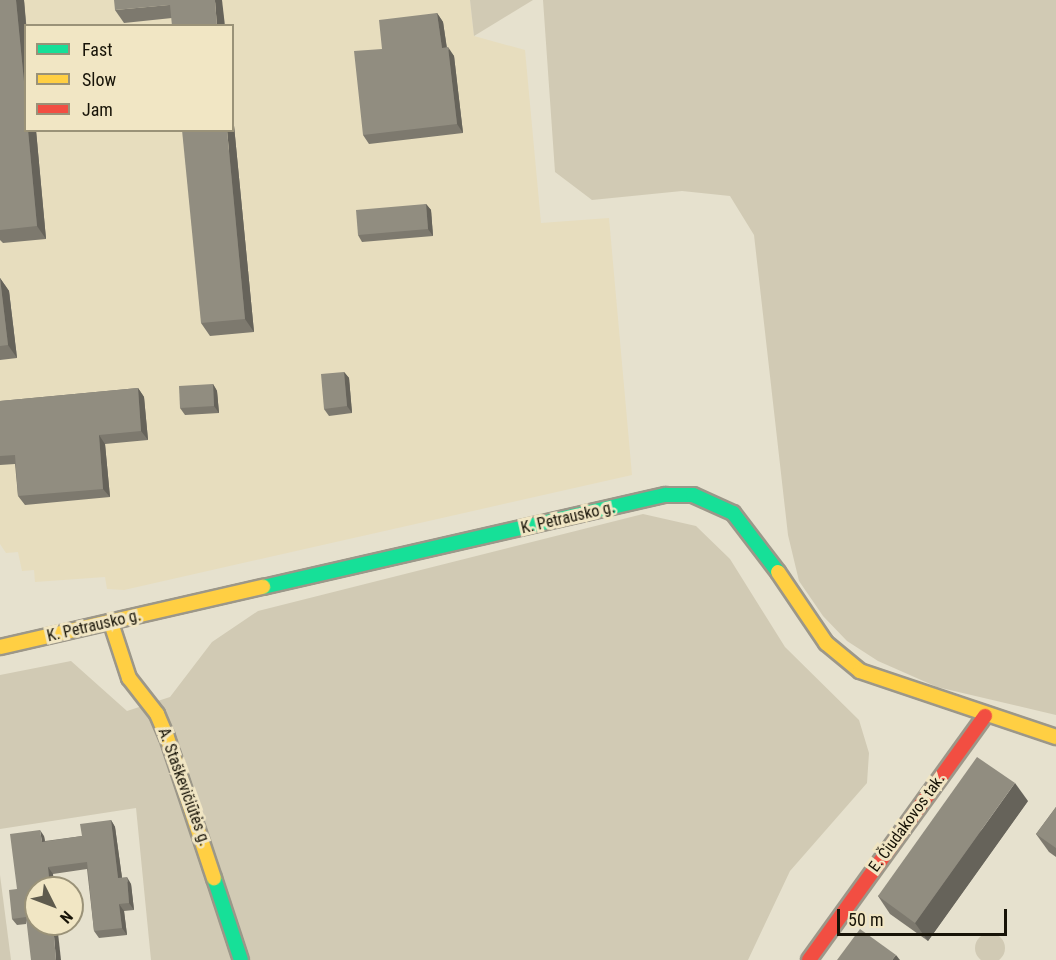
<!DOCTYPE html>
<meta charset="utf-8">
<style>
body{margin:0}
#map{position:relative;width:1056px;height:960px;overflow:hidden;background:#e6e1ce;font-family:"Roboto Condensed",sans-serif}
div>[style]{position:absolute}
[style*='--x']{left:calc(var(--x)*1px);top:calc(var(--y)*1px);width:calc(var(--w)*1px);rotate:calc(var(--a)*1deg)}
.built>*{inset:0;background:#e7ddbe}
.green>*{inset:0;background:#d1cab4}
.round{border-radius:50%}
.roads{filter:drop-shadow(2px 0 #9c9789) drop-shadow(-2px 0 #9c9789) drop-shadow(0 2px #9c9789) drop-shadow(0 -2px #9c9789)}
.fast>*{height:14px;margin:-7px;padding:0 7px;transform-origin:7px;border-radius:7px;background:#16e098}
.slow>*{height:14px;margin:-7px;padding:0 7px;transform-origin:7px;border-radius:7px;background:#ffcf43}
.jam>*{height:14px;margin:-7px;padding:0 7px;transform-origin:7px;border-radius:7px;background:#f24e42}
.wall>*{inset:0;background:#7d796e}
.shaded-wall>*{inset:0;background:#66635a}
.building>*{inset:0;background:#918d80}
span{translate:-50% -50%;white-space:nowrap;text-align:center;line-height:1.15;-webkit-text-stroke:6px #f1e6c4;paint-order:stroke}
.street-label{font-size:16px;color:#171307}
.legend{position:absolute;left:24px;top:24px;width:210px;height:108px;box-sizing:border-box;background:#f1e6c4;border:2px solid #9a9278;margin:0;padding:8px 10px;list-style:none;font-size:18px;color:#171307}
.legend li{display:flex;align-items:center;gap:12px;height:30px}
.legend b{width:30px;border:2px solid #9a9278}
.north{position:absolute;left:24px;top:876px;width:60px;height:60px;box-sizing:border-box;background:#f1e6c4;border:2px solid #9a9278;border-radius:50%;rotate:132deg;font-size:16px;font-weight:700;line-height:24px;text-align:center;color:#171307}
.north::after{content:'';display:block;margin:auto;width:21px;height:27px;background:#5f5b4d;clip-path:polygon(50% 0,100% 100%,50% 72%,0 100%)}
.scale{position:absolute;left:837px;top:909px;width:170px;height:27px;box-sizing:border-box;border:3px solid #171307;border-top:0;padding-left:8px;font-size:18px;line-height:21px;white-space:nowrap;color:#171307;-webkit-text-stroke:4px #f1e6c4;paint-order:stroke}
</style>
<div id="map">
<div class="built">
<i style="clip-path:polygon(evenodd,0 0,470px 0,474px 36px,525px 50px,541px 223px,609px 218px,632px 475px,124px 590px,107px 589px,105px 577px,35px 582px,34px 570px,22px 571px,18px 552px,6px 553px,0 544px,0 360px,17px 357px,9px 291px,0 292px,0 0,26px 26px,232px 26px,232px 130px,26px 130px,26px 26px)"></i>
</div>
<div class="green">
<i style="clip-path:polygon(470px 0,533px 0,474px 36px)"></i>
<i style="clip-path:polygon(543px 0,1056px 0,1056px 715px,937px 687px,878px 661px,847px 641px,823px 616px,799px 581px,788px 535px,754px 235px,730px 196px,682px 191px,592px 200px,555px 172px)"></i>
<i style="clip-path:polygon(643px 514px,696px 526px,730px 559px,785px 647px,859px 720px,869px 753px,867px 783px,790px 871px,748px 960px,151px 960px,136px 808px,0 829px,0 675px,71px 661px,127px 711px,170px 697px,212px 642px,258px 611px)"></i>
<i style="clip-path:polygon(0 875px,11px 960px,0 960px)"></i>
<i class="round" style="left:975px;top:933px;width:30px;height:30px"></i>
</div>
<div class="roads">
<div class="fast">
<i style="--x:263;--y:587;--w:413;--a:-12.9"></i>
<i style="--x:666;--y:495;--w:27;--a:0"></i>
<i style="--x:693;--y:495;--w:44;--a:24.2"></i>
<i style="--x:733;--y:513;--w:74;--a:52.7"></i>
<i style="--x:214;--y:878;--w:86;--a:71.8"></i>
</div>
<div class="slow">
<i style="--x:778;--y:572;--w:86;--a:55.9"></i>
<i style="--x:826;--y:643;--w:44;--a:39.5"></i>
<i style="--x:860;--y:671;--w:207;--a:18.6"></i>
<i style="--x:111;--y:623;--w:58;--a:71.9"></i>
<i style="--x:129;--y:678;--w:46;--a:52.1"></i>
<i style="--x:157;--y:714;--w:25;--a:67"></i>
<i style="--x:167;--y:737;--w:149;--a:71.6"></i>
<i style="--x:0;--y:647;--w:270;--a:-12.9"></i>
</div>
<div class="jam">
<i style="--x:809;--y:960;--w:301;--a:-54.2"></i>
</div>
</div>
<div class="wall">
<i style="clip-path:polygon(0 0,24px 0,46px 239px,3px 243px,0 240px)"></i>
<i style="clip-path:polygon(222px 0,172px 18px,124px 23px,115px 10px)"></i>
<i style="clip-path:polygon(437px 13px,443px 22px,447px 48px,454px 56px,463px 133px,369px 144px,363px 135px,382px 49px)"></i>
<i style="clip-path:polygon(232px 105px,254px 332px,210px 336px,201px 323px,232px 130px)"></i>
<i style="clip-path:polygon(426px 204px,431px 210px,433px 236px,362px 242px,358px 235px)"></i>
<i style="clip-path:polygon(0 278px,9px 291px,17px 358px,0 360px)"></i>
<i style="clip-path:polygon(344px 372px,349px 378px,352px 413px,329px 416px,324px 409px)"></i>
<i style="clip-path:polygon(213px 384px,217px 391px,219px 413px,185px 415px,180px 408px)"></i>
<i style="clip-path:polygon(138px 388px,144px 397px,148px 440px,105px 444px,110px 497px,25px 505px,18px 496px,15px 464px,0 465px,0 401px)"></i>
<i style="clip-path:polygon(1028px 801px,928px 941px,890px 914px,878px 896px)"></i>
<i style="clip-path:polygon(1056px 807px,1056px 857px,1049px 852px,1036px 834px)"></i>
<i style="clip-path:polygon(111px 820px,115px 827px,122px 878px,131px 884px,134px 910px,124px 911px,127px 935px,99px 938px,94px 931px,87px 869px,53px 874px,54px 888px,36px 888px,26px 924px,17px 925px,12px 919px,17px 889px,44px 836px,45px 841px,82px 836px)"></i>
</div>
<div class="shaded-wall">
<i style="clip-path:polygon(16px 0,24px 0,26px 26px,26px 102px)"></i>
<i style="clip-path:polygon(215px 0,222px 0,225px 26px,217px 26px)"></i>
<i style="clip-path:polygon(437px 13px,443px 22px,448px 57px,442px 48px)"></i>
<i style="clip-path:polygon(448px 47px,454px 56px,463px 133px,457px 124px)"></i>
<i style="clip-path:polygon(232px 105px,254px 332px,245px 319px,227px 130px,232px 130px)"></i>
<i style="clip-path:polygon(28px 130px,36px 130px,46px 239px,37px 226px)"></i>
<i style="clip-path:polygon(426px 204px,431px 210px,433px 236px,428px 229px)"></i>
<i style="clip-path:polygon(0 278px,9px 291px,17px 358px,8px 345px)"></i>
<i style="clip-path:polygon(344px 372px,349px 378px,352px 413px,347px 406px)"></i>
<i style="clip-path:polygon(213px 384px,217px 391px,219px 413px,214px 406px)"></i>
<i style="clip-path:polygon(138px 388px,144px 397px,148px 440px,141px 431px)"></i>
<i style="clip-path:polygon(99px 435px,105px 444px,110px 497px,103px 489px)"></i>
<i style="clip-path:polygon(1015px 783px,1028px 801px,928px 941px,915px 923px)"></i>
<i style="clip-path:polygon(111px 820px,115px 827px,123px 885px,118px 878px)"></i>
<i style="clip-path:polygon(40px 830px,44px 836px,46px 849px,42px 842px)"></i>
<i style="clip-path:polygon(48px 867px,53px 874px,54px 888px,50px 888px)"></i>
<i style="clip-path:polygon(127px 877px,131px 884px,134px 910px,129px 903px)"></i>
<i style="clip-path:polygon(119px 904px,124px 911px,127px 935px,122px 928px)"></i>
<i style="clip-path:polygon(53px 924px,57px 924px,61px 960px,56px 960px)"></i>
<i style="clip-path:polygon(896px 955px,900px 960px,892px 960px)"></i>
</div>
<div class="building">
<i style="clip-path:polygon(0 0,16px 0,26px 102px,26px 130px,28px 130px,37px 226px,0 230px)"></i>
<i style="clip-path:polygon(114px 0,215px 0,217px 26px,172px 26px,170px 5px,115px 10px)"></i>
<i style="clip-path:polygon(437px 13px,442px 48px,448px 47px,457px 124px,363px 135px,354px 51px,382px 49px,379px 20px)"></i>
<i style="clip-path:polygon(182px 130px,227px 130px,245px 319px,201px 323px)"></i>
<i style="clip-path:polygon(426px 204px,428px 229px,358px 235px,356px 210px)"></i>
<i style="clip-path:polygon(0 278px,8px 345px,0 346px)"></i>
<i style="clip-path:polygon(344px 372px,347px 406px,324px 409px,321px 374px)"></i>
<i style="clip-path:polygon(213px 384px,214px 406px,180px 408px,179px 386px)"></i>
<i style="clip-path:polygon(138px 388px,141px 431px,99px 435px,103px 489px,18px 496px,15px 455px,0 456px,0 401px)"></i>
<i style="clip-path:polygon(977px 757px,1015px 783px,915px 923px,878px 896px)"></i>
<i style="clip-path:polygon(1056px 807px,1056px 848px,1036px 834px)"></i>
<i style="clip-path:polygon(111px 820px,118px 878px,127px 877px,129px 903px,119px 904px,122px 928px,94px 931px,87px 862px,48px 867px,50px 888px,36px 888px,36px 924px,53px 924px,56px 960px,31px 960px,26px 917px,12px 919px,9px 890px,17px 889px,10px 834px,40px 830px,42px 842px,82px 836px,80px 824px)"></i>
<i style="clip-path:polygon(860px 929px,896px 955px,892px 960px,837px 960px)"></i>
</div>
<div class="street-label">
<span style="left:568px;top:518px;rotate:-13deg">K. Petrausko g.</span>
<span style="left:94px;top:626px;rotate:-13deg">K. Petrausko g.</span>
<span style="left:184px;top:787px;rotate:70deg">A. Staškevičiūtės g.</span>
<span style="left:907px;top:823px;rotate:-54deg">E. Čiudakovos tak.</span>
</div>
<ul class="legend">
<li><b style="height:8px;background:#16e098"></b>Fast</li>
<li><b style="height:8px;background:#ffcf43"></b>Slow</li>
<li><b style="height:8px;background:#f24e42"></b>Jam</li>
</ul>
<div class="north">N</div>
<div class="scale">50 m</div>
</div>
